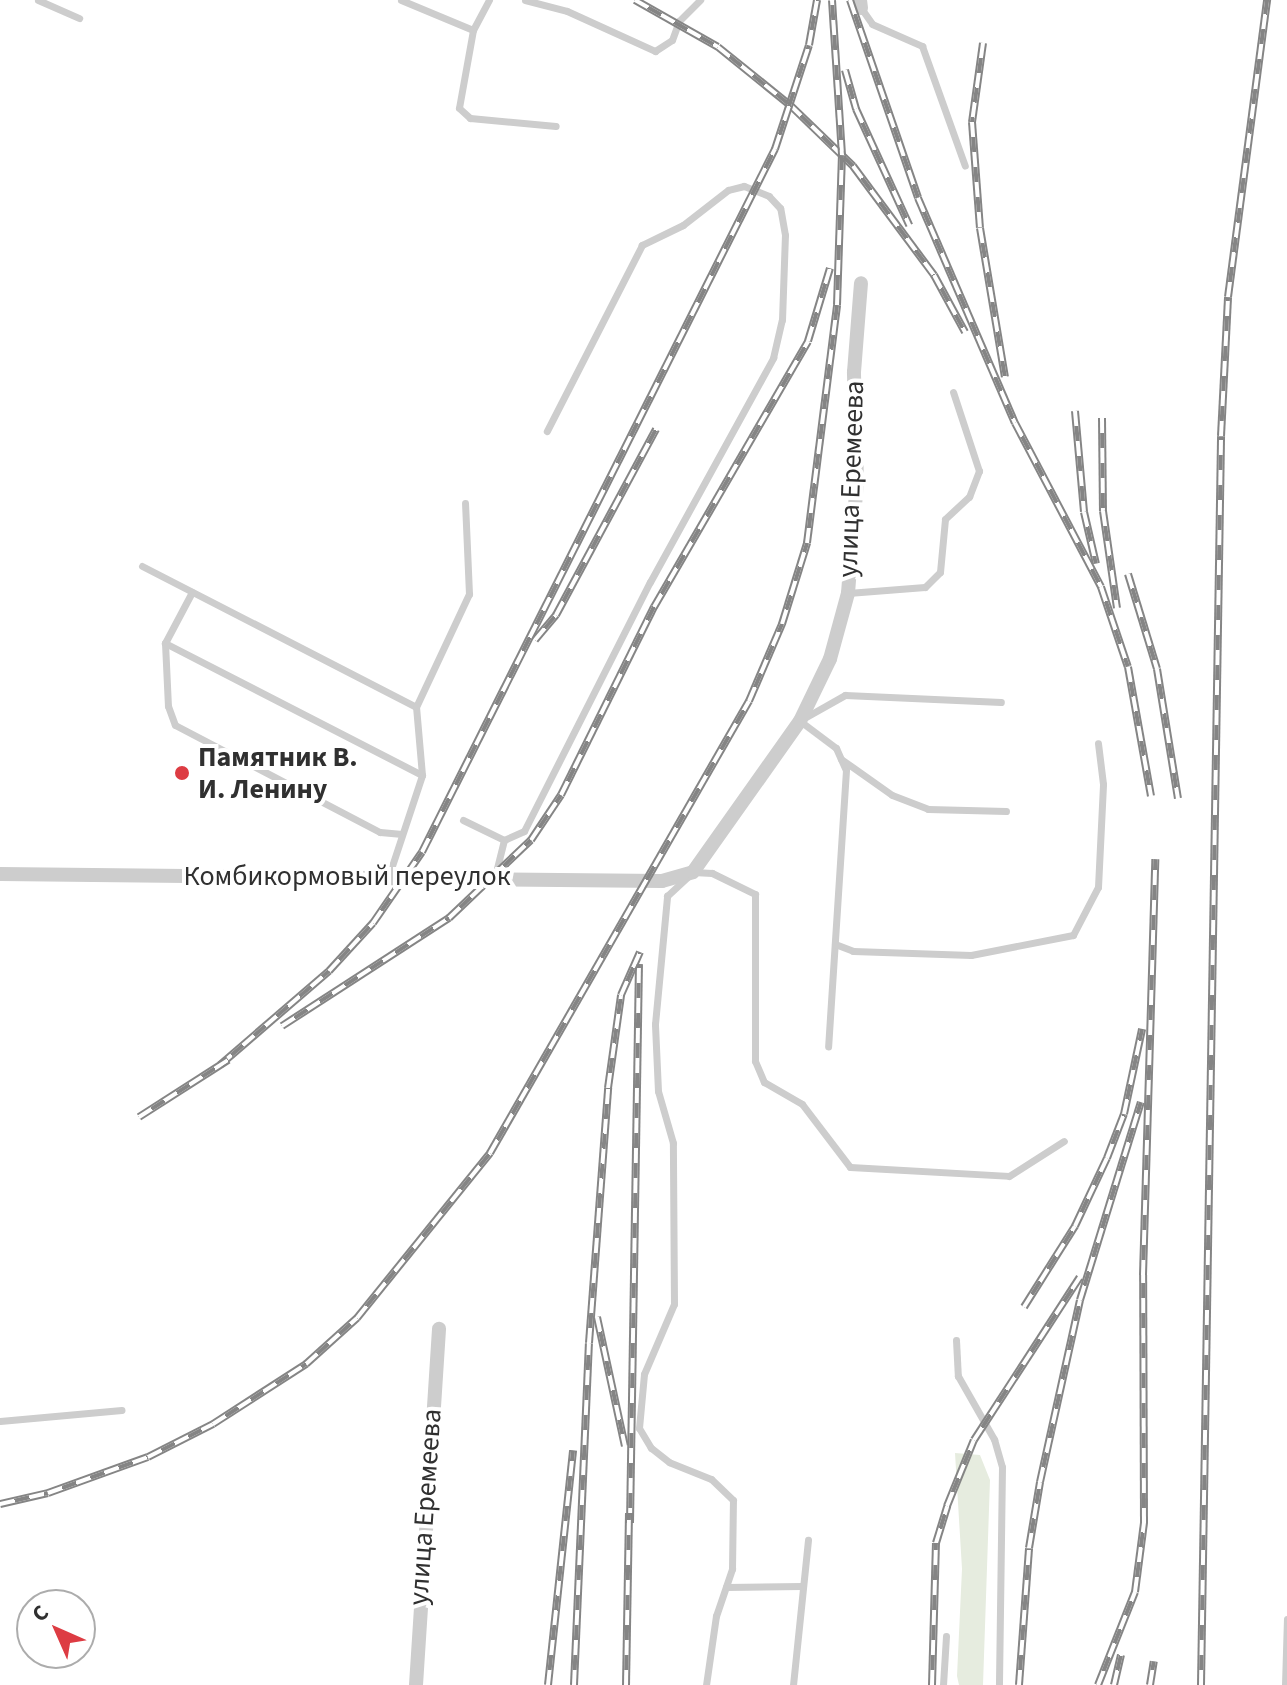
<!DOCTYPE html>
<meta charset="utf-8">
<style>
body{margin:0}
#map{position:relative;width:1287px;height:1685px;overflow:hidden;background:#fff;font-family:"Source Sans 3",sans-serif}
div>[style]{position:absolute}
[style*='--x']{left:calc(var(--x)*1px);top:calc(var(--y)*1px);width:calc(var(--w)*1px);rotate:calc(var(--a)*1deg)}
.green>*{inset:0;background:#e6ecdf}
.service>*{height:7px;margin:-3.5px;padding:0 3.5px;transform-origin:3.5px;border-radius:3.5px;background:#cdcdcd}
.minor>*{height:14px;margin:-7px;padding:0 7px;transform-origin:7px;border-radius:7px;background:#cdcdcd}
.rail>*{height:8px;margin-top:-4px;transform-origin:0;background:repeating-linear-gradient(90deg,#fff 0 15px,#858585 0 30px);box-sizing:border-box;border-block:2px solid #858585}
.dots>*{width:22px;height:22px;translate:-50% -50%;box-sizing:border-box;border:4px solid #fff;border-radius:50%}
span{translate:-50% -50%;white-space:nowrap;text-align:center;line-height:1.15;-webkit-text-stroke:8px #fff;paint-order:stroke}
.street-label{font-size:28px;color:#303030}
.poi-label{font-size:28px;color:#303030;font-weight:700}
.left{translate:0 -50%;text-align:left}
.north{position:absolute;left:16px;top:1589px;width:80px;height:80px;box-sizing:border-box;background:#fff;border:2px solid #acacac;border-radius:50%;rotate:315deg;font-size:22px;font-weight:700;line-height:32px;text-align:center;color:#303030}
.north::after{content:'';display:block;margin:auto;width:28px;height:36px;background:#dd3c43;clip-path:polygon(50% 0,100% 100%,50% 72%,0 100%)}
</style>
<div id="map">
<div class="green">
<i style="clip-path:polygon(955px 1453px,980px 1455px,990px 1480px,983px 1685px,959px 1685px,957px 1676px,962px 1569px)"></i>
</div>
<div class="service">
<i style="--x:38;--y:0;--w:45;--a:23.7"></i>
<i style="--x:401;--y:0;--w:78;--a:22.6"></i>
<i style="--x:473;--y:30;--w:34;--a:-62"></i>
<i style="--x:525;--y:0;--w:43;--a:14.7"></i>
<i style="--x:567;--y:11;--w:97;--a:24.4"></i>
<i style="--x:655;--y:51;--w:20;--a:-33"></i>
<i style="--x:672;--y:40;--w:20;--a:-70"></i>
<i style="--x:679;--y:21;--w:30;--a:-45"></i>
<i style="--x:861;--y:8;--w:19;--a:55"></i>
<i style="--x:872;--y:24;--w:55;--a:23.7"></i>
<i style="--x:922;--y:46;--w:127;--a:70.3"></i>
<i style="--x:473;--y:30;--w:79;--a:100.2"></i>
<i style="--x:459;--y:108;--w:15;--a:42"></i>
<i style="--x:470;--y:118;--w:86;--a:5.3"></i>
<i style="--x:142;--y:566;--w:308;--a:27.2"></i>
<i style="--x:192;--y:592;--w:58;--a:117.9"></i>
<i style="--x:165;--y:643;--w:63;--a:87.3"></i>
<i style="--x:168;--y:706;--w:20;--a:70"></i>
<i style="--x:175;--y:725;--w:231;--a:27.6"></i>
<i style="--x:380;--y:832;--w:22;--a:5"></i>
<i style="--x:848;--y:593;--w:77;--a:-4.5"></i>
<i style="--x:925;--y:587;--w:21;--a:-45"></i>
<i style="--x:940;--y:572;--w:53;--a:-84.6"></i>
<i style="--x:945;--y:519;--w:33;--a:-43"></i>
<i style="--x:969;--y:497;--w:28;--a:-69"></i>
<i style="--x:979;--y:471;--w:83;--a:-108.2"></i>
<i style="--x:165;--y:643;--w:289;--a:27.2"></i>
<i style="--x:806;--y:717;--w:45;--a:-29.4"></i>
<i style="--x:845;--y:695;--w:156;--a:2.6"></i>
<i style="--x:800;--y:721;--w:45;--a:36.9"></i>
<i style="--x:836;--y:748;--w:24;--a:66"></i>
<i style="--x:846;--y:770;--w:277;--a:93.7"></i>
<i style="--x:841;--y:759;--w:62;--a:35.2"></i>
<i style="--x:892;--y:795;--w:39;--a:21"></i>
<i style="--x:928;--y:809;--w:78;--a:1.5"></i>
<i style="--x:463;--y:820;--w:46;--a:26"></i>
<i style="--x:504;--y:840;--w:22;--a:-24"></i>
<i style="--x:524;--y:831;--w:279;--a:-63.2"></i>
<i style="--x:650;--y:582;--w:256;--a:-61.2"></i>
<i style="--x:773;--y:358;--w:39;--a:-77"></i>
<i style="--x:782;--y:320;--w:85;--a:-88"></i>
<i style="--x:785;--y:235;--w:27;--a:-100"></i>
<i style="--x:780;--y:208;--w:16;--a:-133"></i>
<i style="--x:769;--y:196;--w:27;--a:-158"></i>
<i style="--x:744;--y:186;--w:16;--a:166"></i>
<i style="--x:728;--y:190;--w:57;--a:142.1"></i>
<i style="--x:683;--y:225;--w:46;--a:154"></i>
<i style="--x:642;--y:245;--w:209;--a:117.1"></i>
<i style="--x:389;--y:875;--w:105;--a:-71.7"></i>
<i style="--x:422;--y:775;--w:68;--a:-95"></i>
<i style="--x:416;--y:707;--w:125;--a:-64.9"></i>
<i style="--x:469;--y:594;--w:91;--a:-92.5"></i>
<i style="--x:495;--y:876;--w:37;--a:-76"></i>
<i style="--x:835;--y:944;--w:19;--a:21"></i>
<i style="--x:853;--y:951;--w:118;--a:1.9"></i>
<i style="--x:971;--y:955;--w:104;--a:-11.1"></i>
<i style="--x:1073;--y:935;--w:54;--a:-62.5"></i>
<i style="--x:1098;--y:887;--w:103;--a:-87.2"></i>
<i style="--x:1103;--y:784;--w:41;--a:-97"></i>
<i style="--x:956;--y:1340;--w:36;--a:87"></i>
<i style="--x:958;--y:1376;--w:73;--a:60.3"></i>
<i style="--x:994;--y:1439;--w:29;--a:74"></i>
<i style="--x:1002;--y:1467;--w:218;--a:90.8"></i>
<i style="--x:0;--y:1421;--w:122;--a:-5.2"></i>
<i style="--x:726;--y:1587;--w:76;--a:-0.8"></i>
<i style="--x:706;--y:1685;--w:70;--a:-81.8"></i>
<i style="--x:716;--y:1616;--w:50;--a:-71.2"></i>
<i style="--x:732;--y:1569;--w:69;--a:-89.2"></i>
<i style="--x:733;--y:1500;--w:30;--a:-136"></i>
<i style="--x:711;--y:1479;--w:45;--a:-158"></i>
<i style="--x:669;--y:1462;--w:23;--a:-142"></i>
<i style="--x:651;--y:1448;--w:23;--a:-121"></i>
<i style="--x:639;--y:1428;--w:54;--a:-84.7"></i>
<i style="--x:644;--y:1374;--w:76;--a:-66.8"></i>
<i style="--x:674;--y:1304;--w:161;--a:-90.4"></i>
<i style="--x:673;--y:1143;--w:54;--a:-106.1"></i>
<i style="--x:658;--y:1091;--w:67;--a:-92.6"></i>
<i style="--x:655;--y:1024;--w:129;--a:-84.6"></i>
<i style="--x:667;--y:896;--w:35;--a:-43"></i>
<i style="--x:693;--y:872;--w:19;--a:3"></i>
<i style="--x:712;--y:873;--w:48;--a:26"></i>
<i style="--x:755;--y:894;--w:167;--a:90"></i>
<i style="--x:755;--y:1061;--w:23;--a:67"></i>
<i style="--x:764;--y:1082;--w:44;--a:30.1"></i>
<i style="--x:802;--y:1104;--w:79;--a:52.7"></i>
<i style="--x:850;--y:1167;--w:159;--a:3.2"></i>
<i style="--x:1009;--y:1176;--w:65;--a:-32.5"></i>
<i style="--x:793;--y:1685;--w:146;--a:-84.1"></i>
<i style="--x:943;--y:1685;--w:49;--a:-86.5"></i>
<i style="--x:1285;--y:1685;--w:66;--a:-88.3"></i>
</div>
<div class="minor">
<i style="--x:860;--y:0;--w:8;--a:83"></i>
<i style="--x:0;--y:874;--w:662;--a:0.61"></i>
<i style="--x:662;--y:881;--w:32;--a:-16"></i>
<i style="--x:693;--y:872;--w:185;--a:-54.7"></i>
<i style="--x:800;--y:721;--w:69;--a:-64.2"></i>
<i style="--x:830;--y:659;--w:68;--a:-74.7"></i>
<i style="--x:848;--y:593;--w:111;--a:-85.4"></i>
<i style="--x:857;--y:482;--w:110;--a:-91.6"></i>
<i style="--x:854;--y:372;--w:89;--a:-85.5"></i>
<i style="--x:416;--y:1685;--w:357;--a:-86.3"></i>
</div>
<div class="rail">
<i style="--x:635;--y:0;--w:95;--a:29.5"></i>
<i style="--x:718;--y:47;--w:92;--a:38.9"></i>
<i style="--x:790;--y:105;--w:88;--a:44.1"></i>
<i style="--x:853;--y:166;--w:136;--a:53.4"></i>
<i style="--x:934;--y:275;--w:65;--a:61.5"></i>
<i style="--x:850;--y:0;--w:209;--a:71"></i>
<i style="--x:918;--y:198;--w:245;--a:66.7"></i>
<i style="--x:1015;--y:423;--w:185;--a:62.3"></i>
<i style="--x:1101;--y:587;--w:84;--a:71.4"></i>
<i style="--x:1128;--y:667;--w:131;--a:79.9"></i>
<i style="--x:983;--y:43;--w:80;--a:97.9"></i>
<i style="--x:972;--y:122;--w:106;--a:85.7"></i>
<i style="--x:980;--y:228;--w:151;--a:80.5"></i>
<i style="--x:845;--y:70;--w:41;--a:74.2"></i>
<i style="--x:856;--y:109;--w:128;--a:65.4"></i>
<i style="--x:1075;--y:411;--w:101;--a:84.9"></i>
<i style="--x:1084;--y:512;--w:53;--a:77"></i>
<i style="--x:1102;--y:418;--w:93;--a:89.4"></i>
<i style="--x:1103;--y:511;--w:98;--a:81.8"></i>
<i style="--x:1128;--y:574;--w:99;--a:73"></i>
<i style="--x:1157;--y:669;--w:131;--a:80.8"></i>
<i style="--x:535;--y:640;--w:33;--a:-50"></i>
<i style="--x:556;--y:615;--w:211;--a:-61.7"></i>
<i style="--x:282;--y:1026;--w:199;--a:-32.9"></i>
<i style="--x:449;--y:918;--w:113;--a:-43.6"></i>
<i style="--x:531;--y:840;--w:54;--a:-56.3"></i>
<i style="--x:561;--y:795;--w:210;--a:-63.7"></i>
<i style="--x:654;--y:607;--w:307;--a:-59.9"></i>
<i style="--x:808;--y:341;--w:76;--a:-73.2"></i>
<i style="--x:220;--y:1065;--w:144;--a:-40.8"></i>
<i style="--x:329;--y:971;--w:65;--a:-47.5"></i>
<i style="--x:373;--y:923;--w:86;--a:-55.4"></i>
<i style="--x:422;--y:852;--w:787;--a:-63.34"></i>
<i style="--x:775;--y:149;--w:109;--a:-71.9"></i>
<i style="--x:809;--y:45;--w:46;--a:-79.9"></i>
<i style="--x:139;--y:1117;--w:106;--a:-32.6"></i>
<i style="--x:1024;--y:1307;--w:96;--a:-57.8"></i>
<i style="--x:1075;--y:1226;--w:75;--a:-64.8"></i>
<i style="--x:1107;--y:1158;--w:47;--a:-68.9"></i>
<i style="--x:1124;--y:1114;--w:87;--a:-78"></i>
<i style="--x:597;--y:1317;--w:132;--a:77.8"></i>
<i style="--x:0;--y:1504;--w:49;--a:-12.9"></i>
<i style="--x:48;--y:1493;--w:106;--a:-19.8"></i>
<i style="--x:148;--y:1457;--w:73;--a:-26.9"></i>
<i style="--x:213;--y:1424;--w:111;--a:-32.8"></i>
<i style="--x:306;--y:1364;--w:69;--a:-42"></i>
<i style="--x:357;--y:1318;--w:212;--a:-51.1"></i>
<i style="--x:490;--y:1153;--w:521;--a:-60.19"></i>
<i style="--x:749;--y:701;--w:84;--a:-66.8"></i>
<i style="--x:782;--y:624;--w:85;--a:-72.8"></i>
<i style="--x:807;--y:543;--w:240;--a:-82.8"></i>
<i style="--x:837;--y:305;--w:150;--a:-88.1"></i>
<i style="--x:842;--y:155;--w:155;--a:-93.7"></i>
<i style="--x:630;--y:1523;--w:559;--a:-89.08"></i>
<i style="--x:548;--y:1685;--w:236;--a:-83.9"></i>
<i style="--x:574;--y:1685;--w:342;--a:-87.5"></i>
<i style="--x:589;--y:1343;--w:256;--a:-85.7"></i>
<i style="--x:608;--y:1088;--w:94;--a:-82"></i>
<i style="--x:621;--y:995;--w:47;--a:-66.2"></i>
<i style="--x:626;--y:1685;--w:172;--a:-89"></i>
<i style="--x:932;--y:1685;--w:142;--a:-88.4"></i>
<i style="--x:936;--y:1543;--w:39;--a:-73"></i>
<i style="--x:947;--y:1506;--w:71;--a:-67.8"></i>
<i style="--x:974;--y:1440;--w:194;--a:-57"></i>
<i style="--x:1019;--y:1685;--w:137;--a:-85.8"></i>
<i style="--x:1029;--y:1548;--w:67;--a:-80.5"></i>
<i style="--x:1040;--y:1482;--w:186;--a:-77.6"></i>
<i style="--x:1080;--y:1300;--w:207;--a:-72.9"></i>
<i style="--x:1098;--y:1685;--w:100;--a:-68.3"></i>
<i style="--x:1135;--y:1592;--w:70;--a:-82.6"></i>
<i style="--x:1144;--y:1523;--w:248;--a:-90.2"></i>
<i style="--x:1143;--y:1275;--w:416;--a:-88.3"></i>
<i style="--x:1114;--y:1685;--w:31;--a:-77"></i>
<i style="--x:1150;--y:1685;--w:24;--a:-81"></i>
<i style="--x:1201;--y:1685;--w:1249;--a:-89.08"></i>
<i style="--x:1221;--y:436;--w:139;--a:-87.1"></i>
<i style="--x:1228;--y:297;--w:300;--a:-82.5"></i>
</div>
<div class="dots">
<i style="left:182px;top:773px;background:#dd3c43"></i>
</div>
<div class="street-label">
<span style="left:851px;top:479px;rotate:-88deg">улица Еремеева</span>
<span style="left:347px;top:876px">Комбикормовый переулок</span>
<span style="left:425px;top:1507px;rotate:-86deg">улица Еремеева</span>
</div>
<div class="poi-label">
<span class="left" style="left:198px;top:773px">Памятник В.<br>И. Ленину</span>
</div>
<div class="north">С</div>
</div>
